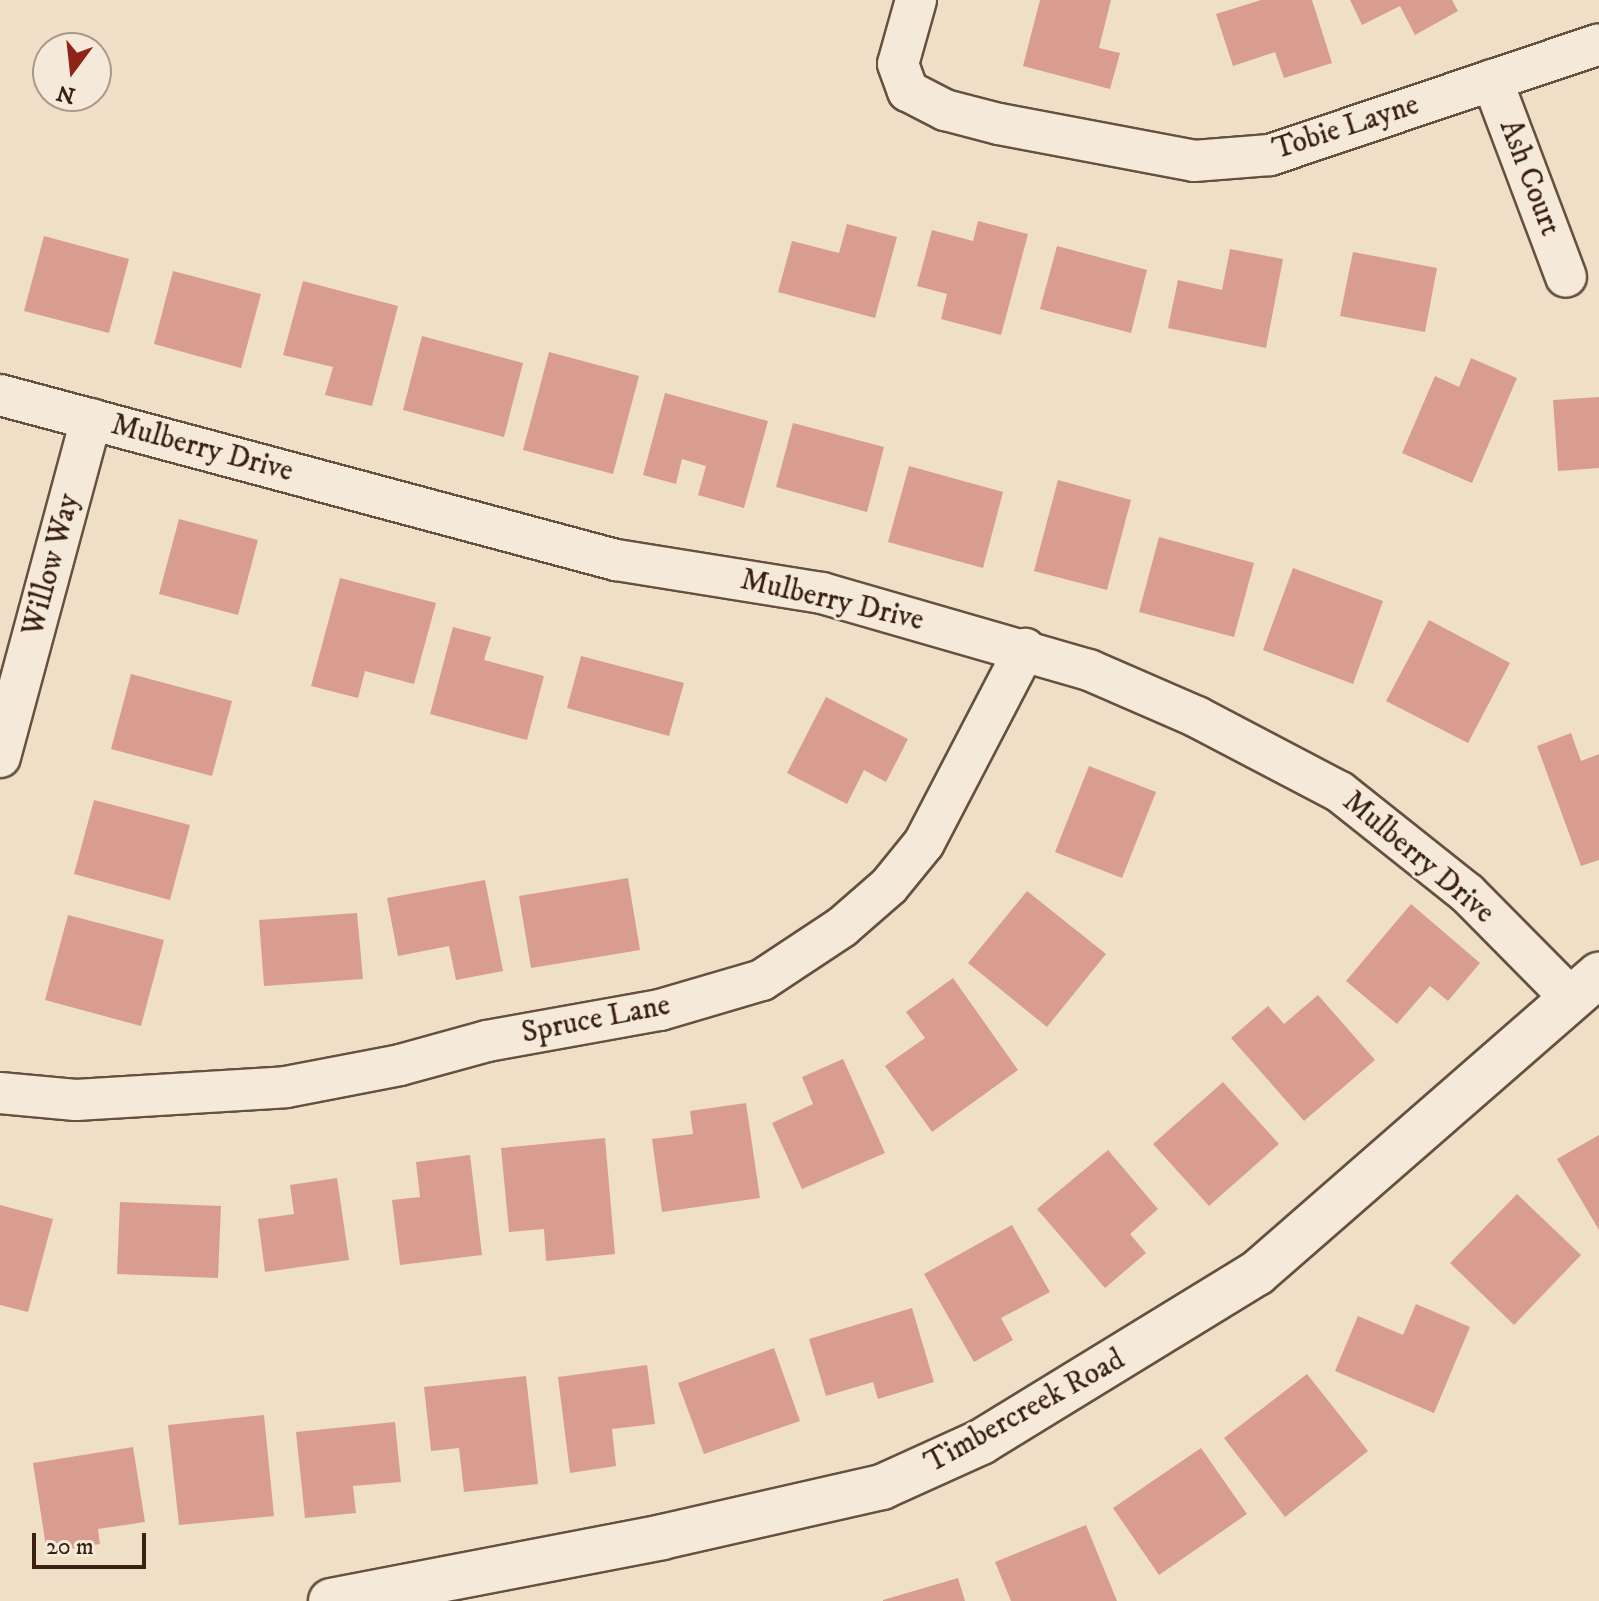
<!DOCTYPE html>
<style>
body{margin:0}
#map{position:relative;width:1599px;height:1601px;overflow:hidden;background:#efdfc6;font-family:"IM FELL DW Pica",serif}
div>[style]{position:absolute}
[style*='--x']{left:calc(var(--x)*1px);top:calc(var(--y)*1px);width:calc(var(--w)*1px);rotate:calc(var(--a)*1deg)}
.building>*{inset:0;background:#d99d90}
.roads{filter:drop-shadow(2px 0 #67503e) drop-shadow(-2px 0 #67503e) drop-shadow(0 2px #67503e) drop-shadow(0 -2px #67503e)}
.minor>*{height:40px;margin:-20px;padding:0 20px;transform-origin:20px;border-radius:20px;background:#f5eada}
.tertiary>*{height:44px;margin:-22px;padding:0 22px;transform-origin:22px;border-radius:22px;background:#f5eada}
span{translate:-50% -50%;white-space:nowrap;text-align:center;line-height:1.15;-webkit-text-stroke:6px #f5eada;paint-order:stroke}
.street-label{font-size:30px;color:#3a2011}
.north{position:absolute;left:32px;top:32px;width:80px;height:80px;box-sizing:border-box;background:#f5eada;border:2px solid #aa998a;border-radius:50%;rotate:195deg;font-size:22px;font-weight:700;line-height:32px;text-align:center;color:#3a2011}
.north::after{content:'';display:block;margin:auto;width:28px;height:36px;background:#8f2418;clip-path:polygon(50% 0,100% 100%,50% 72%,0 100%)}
.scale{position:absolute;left:32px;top:1533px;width:114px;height:36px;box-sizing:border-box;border:4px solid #3a2011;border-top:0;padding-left:10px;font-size:24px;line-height:28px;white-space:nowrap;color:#3a2011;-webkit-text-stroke:6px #f5eada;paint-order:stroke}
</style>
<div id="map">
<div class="building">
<i style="clip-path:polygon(1040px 0,1111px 0,1099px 48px,1120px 53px,1110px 89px,1023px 66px)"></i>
<i style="clip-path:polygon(1261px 0,1312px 0,1332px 63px,1284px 78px,1275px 52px,1233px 66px,1216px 14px)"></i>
<i style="clip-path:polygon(1350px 0,1452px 0,1458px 11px,1415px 35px,1400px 6px,1362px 25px)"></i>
<i style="clip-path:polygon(978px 221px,1028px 234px,1001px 335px,941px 319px,947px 294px,917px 286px,932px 230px,973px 241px)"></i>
<i style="clip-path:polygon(847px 224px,897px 237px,875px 318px,778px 292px,792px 241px,839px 253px)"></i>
<i style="clip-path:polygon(44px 236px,129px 259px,109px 333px,24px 311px)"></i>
<i style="clip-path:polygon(1057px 246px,1147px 270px,1131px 333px,1040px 309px)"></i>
<i style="clip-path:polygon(1230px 249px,1283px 259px,1266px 348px,1168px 328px,1178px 280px,1222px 290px)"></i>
<i style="clip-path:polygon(1353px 252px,1437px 268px,1425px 332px,1340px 316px)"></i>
<i style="clip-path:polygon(173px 271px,261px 294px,241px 368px,154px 344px)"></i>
<i style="clip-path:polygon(303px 281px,398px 306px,372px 406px,325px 395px,333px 367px,283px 355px)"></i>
<i style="clip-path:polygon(422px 336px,523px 363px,504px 437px,403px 410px)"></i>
<i style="clip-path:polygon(549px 352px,639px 376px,613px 474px,523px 450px)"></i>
<i style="clip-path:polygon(1471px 358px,1517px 378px,1472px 483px,1402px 453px,1435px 376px,1459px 387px)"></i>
<i style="clip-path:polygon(665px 393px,768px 421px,744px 508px,698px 495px,706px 466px,682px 459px,676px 484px,643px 475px)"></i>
<i style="clip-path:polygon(1599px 397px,1599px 468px,1558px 471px,1553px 400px)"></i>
<i style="clip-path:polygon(793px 423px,884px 447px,867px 512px,776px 487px)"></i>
<i style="clip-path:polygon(909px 466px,1003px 492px,983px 568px,888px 542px)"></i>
<i style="clip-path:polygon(1058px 480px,1131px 500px,1107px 590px,1034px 571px)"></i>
<i style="clip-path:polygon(179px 519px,258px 540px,238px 615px,159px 594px)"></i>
<i style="clip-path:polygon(1159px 537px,1254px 563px,1234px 637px,1139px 612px)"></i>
<i style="clip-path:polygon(1293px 568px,1383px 601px,1353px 684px,1263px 650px)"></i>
<i style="clip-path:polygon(340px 578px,436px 603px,414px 684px,365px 671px,358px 698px,311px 686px)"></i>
<i style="clip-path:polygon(1429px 620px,1510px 663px,1468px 743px,1386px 701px)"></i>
<i style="clip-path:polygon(453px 627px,491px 637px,484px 660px,544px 676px,527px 740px,430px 714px)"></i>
<i style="clip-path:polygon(581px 656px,684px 683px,669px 736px,567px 708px)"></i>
<i style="clip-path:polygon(131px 674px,232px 701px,212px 776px,111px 749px)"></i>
<i style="clip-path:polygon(826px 697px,908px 739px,886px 782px,864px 770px,847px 804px,787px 773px)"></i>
<i style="clip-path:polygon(1571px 733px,1581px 761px,1599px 754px,1599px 860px,1581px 866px,1537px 746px)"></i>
<i style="clip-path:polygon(1089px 766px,1156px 792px,1122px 878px,1055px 852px)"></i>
<i style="clip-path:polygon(94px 800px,190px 825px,170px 900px,74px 874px)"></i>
<i style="clip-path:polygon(628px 878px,640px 950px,531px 968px,519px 896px)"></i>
<i style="clip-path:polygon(485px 880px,503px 971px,456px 980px,449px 946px,398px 956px,387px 898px)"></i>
<i style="clip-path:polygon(1027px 891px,1106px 954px,1047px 1027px,968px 963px)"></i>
<i style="clip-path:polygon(1411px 904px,1480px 963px,1448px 1001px,1430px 986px,1397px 1024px,1346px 981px)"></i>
<i style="clip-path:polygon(357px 913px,363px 979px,264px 986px,259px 920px)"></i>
<i style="clip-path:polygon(68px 915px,164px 940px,141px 1026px,45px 1000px)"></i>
<i style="clip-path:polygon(953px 978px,1018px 1070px,932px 1132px,885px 1066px,925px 1038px,906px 1012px)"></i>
<i style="clip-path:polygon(1318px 995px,1375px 1060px,1304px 1121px,1231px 1038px,1268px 1006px,1284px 1024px)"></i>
<i style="clip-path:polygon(843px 1059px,885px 1153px,802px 1189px,772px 1123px,813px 1104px,802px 1077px)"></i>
<i style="clip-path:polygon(1223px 1082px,1279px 1144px,1209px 1206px,1153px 1144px)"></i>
<i style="clip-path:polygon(746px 1103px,760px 1198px,662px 1212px,652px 1139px,693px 1134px,690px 1111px)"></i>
<i style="clip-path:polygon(1599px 1135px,1599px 1230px,1557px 1159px)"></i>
<i style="clip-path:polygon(605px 1138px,615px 1254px,546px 1261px,544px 1229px,509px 1232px,501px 1148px)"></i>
<i style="clip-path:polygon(1108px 1150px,1158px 1209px,1130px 1234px,1146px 1253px,1105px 1288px,1037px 1209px)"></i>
<i style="clip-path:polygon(470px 1155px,482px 1255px,400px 1265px,392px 1200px,420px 1197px,416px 1162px)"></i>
<i style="clip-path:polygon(337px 1178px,349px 1260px,265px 1272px,258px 1219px,294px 1214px,290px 1185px)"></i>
<i style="clip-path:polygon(1517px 1194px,1581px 1255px,1514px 1325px,1450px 1263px)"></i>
<i style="clip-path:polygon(120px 1202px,221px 1206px,218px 1278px,117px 1274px)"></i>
<i style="clip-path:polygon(0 1205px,53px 1219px,28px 1312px,0 1305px)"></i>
<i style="clip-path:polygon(1012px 1225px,1050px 1292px,1001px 1318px,1013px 1340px,974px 1362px,924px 1274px)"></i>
<i style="clip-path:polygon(1416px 1304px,1470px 1327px,1434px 1413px,1335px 1371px,1358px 1316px,1403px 1335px)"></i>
<i style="clip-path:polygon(912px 1308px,934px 1382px,878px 1399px,873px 1382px,826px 1396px,809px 1339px)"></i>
<i style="clip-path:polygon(774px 1348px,800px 1421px,704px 1454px,678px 1383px)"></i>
<i style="clip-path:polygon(647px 1365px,655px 1424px,612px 1429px,616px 1466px,570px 1473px,558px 1377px)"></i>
<i style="clip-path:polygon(1307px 1374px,1368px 1451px,1285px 1517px,1224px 1438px)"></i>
<i style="clip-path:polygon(526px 1376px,538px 1484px,464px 1492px,459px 1448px,431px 1451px,424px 1387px)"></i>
<i style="clip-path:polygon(264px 1415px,274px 1516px,179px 1525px,168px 1425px)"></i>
<i style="clip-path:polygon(395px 1422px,401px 1482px,353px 1486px,356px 1513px,305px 1518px,296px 1432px)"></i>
<i style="clip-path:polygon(133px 1447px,145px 1522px,98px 1529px,100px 1544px,47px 1553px,33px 1463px)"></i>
<i style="clip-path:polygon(1201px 1448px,1247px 1514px,1159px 1575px,1113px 1508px)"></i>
<i style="clip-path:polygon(1086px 1525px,1117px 1601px,1011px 1601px,995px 1562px)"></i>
<i style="clip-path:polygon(958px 1578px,965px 1601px,883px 1601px,883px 1600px)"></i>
</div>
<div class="roads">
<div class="minor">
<i style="--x:916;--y:0;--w:66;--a:105.7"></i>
<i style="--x:898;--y:64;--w:29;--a:70"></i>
<i style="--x:908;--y:91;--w:42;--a:27.2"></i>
<i style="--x:945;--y:110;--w:56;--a:14.5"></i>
<i style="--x:999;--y:124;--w:198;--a:10.7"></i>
<i style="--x:1194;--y:161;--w:76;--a:-4.5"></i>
<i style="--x:1270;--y:155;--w:347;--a:-18.6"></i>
<i style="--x:1492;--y:80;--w:210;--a:69.4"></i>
<i style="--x:0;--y:395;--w:638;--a:15"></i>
<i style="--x:616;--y:560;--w:209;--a:9.1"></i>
<i style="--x:822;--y:593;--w:278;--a:16.1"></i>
<i style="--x:1089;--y:670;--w:118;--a:23.5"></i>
<i style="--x:1197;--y:717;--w:161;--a:27.7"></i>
<i style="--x:1340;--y:792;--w:162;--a:38.5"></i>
<i style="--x:1467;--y:893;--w:149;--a:45.3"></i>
<i style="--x:0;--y:757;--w:350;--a:-74.9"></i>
<i style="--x:0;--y:1093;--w:76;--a:5.3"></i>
<i style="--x:76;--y:1100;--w:210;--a:-3.5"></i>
<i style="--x:286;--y:1087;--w:116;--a:-10.9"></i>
<i style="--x:400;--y:1065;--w:90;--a:-15.4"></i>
<i style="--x:487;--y:1041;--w:176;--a:-10.2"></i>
<i style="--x:660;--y:1010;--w:106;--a:-16.4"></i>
<i style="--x:762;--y:980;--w:96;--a:-33.5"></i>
<i style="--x:842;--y:927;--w:62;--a:-41.1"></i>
<i style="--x:889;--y:886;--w:55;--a:-50.9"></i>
<i style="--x:924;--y:843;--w:219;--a:-62.5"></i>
</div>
<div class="tertiary">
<i style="--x:331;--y:1601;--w:337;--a:-10.9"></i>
<i style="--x:662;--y:1537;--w:226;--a:-12.8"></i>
<i style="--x:882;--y:1487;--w:109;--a:-24.4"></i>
<i style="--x:981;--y:1442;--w:324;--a:-31.5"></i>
<i style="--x:1257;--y:1273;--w:454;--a:-41.1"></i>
</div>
</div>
<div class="street-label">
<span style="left:1346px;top:128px;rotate:-18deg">Tobie Layne</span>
<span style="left:1529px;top:178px;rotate:69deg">Ash Court</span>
<span style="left:202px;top:449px;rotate:15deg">Mulberry Drive</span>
<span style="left:52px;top:565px;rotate:-75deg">Willow Way</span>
<span style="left:832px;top:601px;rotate:13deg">Mulberry Drive</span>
<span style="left:1418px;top:858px;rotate:40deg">Mulberry Drive</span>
<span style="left:596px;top:1020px;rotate:-11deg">Spruce Lane</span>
<span style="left:1025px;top:1412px;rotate:-29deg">Timbercreek Road</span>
</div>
<div class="north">N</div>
<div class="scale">20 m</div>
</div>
